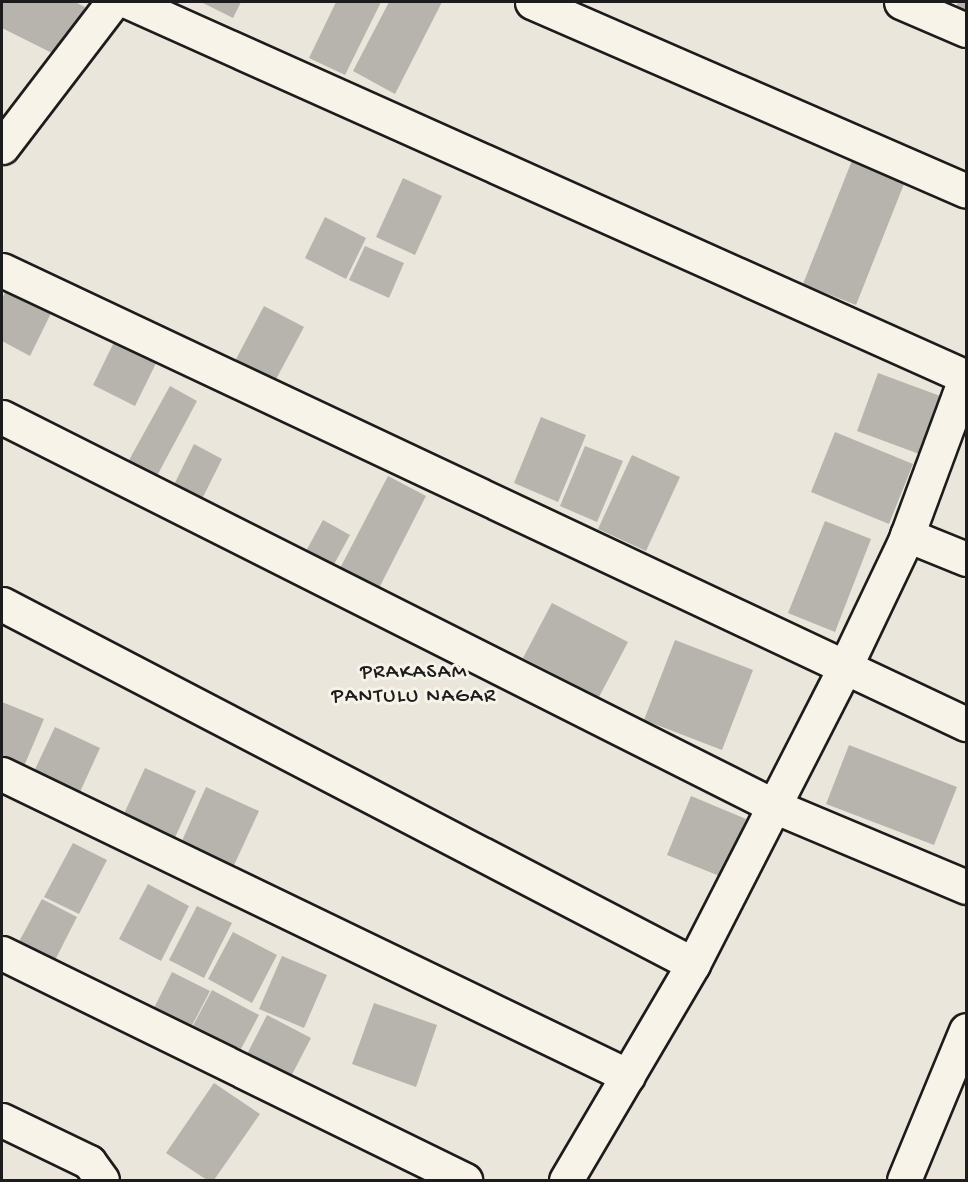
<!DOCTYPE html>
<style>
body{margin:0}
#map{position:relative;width:968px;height:1182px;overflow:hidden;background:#eae6dc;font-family:"Gochi Hand",sans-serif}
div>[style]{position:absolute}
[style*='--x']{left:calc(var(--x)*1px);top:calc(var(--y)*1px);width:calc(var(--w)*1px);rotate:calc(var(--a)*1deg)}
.building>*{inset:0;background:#b6b4ac}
.roads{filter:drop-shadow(2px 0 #1c1c1c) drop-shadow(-2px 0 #1c1c1c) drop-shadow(0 2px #1c1c1c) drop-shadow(0 -2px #1c1c1c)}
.street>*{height:33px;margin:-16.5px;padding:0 16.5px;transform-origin:16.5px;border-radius:16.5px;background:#f7f3e8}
span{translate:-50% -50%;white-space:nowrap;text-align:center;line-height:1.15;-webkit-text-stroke:6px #f7f3e8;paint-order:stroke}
.neighbourhood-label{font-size:21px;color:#1c1c1c;letter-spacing:1.5px}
.frame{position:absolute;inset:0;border:3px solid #1c1c1c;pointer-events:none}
</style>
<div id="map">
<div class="building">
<i style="clip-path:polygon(2px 2px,75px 2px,85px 7px,60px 57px,2px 28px)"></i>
<i style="clip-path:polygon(201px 2px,241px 2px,233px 18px)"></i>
<i style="clip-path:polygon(336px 2px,381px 2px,345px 75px,309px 58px)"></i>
<i style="clip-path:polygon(389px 2px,442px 2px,395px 94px,353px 71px)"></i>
<i style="clip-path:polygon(958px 2px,966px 2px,966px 15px,955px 10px)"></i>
<i style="clip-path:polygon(853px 158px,906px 179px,856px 305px,803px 284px)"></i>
<i style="clip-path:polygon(403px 178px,442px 196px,415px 255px,376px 237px)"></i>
<i style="clip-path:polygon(325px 217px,366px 238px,346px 279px,305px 258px)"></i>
<i style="clip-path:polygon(365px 246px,404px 263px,389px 298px,349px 280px)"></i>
<i style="clip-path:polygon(11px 279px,57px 301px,30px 356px,2px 341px,2px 299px)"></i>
<i style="clip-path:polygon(264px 306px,304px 327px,274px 383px,235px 361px)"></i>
<i style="clip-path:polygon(119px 332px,161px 353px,135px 406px,93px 385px)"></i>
<i style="clip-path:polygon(878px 373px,943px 397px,922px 455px,857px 431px)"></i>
<i style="clip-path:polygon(170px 386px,197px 401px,151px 487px,123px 471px)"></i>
<i style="clip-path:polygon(541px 417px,586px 435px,558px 502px,514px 483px)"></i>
<i style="clip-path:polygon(835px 432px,913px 464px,889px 524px,811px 492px)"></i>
<i style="clip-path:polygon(194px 444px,222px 459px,197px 509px,169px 495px)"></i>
<i style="clip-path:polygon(585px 446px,623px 461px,597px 522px,560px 506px)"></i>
<i style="clip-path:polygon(632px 455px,680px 477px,646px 551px,598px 529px)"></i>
<i style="clip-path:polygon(388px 476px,426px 496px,376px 594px,337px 574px)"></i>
<i style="clip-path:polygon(323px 520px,350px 535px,327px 577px,300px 562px)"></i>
<i style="clip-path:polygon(825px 521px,871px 539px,835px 632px,788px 613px)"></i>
<i style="clip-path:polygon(552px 603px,628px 642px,599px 697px,523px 658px)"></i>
<i style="clip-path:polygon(675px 640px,753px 670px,722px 750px,644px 720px)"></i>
<i style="clip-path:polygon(2px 702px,44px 719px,22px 771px,2px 762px)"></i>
<i style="clip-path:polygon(55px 727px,100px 748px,75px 803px,29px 782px)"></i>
<i style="clip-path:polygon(849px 745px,957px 787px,934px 845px,826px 804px)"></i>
<i style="clip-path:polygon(145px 768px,196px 791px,168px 853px,117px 829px)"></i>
<i style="clip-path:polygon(206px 787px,259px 811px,229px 876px,177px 852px)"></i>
<i style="clip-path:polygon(691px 796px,746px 819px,722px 877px,667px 855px)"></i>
<i style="clip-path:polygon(73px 843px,107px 860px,79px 914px,44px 897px)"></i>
<i style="clip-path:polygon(148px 884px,189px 906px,161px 961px,119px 939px)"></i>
<i style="clip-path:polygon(42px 899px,77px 917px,51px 968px,15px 949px)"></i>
<i style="clip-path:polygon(197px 906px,232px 923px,204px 978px,169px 960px)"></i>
<i style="clip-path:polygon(233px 932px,277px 955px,252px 1003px,208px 979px)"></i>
<i style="clip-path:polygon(282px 956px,327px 975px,304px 1028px,259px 1009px)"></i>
<i style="clip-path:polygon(172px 972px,210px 991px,186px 1037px,149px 1018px)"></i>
<i style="clip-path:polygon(212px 990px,259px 1015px,235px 1060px,188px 1035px)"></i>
<i style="clip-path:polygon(374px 1003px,437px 1025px,416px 1087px,352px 1064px)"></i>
<i style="clip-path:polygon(267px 1015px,311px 1038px,287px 1084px,243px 1062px)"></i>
<i style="clip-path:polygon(214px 1083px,260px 1114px,214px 1180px,207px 1180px,166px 1153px)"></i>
</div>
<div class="roads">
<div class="street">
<i style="--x:129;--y:2;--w:917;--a:24.13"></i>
<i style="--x:532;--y:2;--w:473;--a:23.5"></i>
<i style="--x:901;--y:2;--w:71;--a:23.3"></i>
<i style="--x:2;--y:147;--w:183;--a:-52.6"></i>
<i style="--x:2;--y:270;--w:1066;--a:25.22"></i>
<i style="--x:2;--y:417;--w:867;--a:26.74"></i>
<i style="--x:776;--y:807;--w:206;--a:22.8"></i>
<i style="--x:907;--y:535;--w:64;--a:22.1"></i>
<i style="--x:2;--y:604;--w:779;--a:27.52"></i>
<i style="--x:2;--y:774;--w:695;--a:25.75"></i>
<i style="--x:2;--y:953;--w:516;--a:26.12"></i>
<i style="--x:2;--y:1120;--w:97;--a:25.8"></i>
<i style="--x:89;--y:1162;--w:22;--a:54"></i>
<i style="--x:566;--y:1180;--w:251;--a:-59.5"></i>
<i style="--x:693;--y:964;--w:331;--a:-62.9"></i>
<i style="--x:844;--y:669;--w:142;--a:-64.5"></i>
<i style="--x:905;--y:541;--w:176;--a:-69.7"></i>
<i style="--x:904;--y:1180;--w:162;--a:-67.5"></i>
</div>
</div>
<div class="neighbourhood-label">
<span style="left:414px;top:686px">PRAKASAM<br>PANTULU NAGAR</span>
</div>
<div class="frame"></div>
</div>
